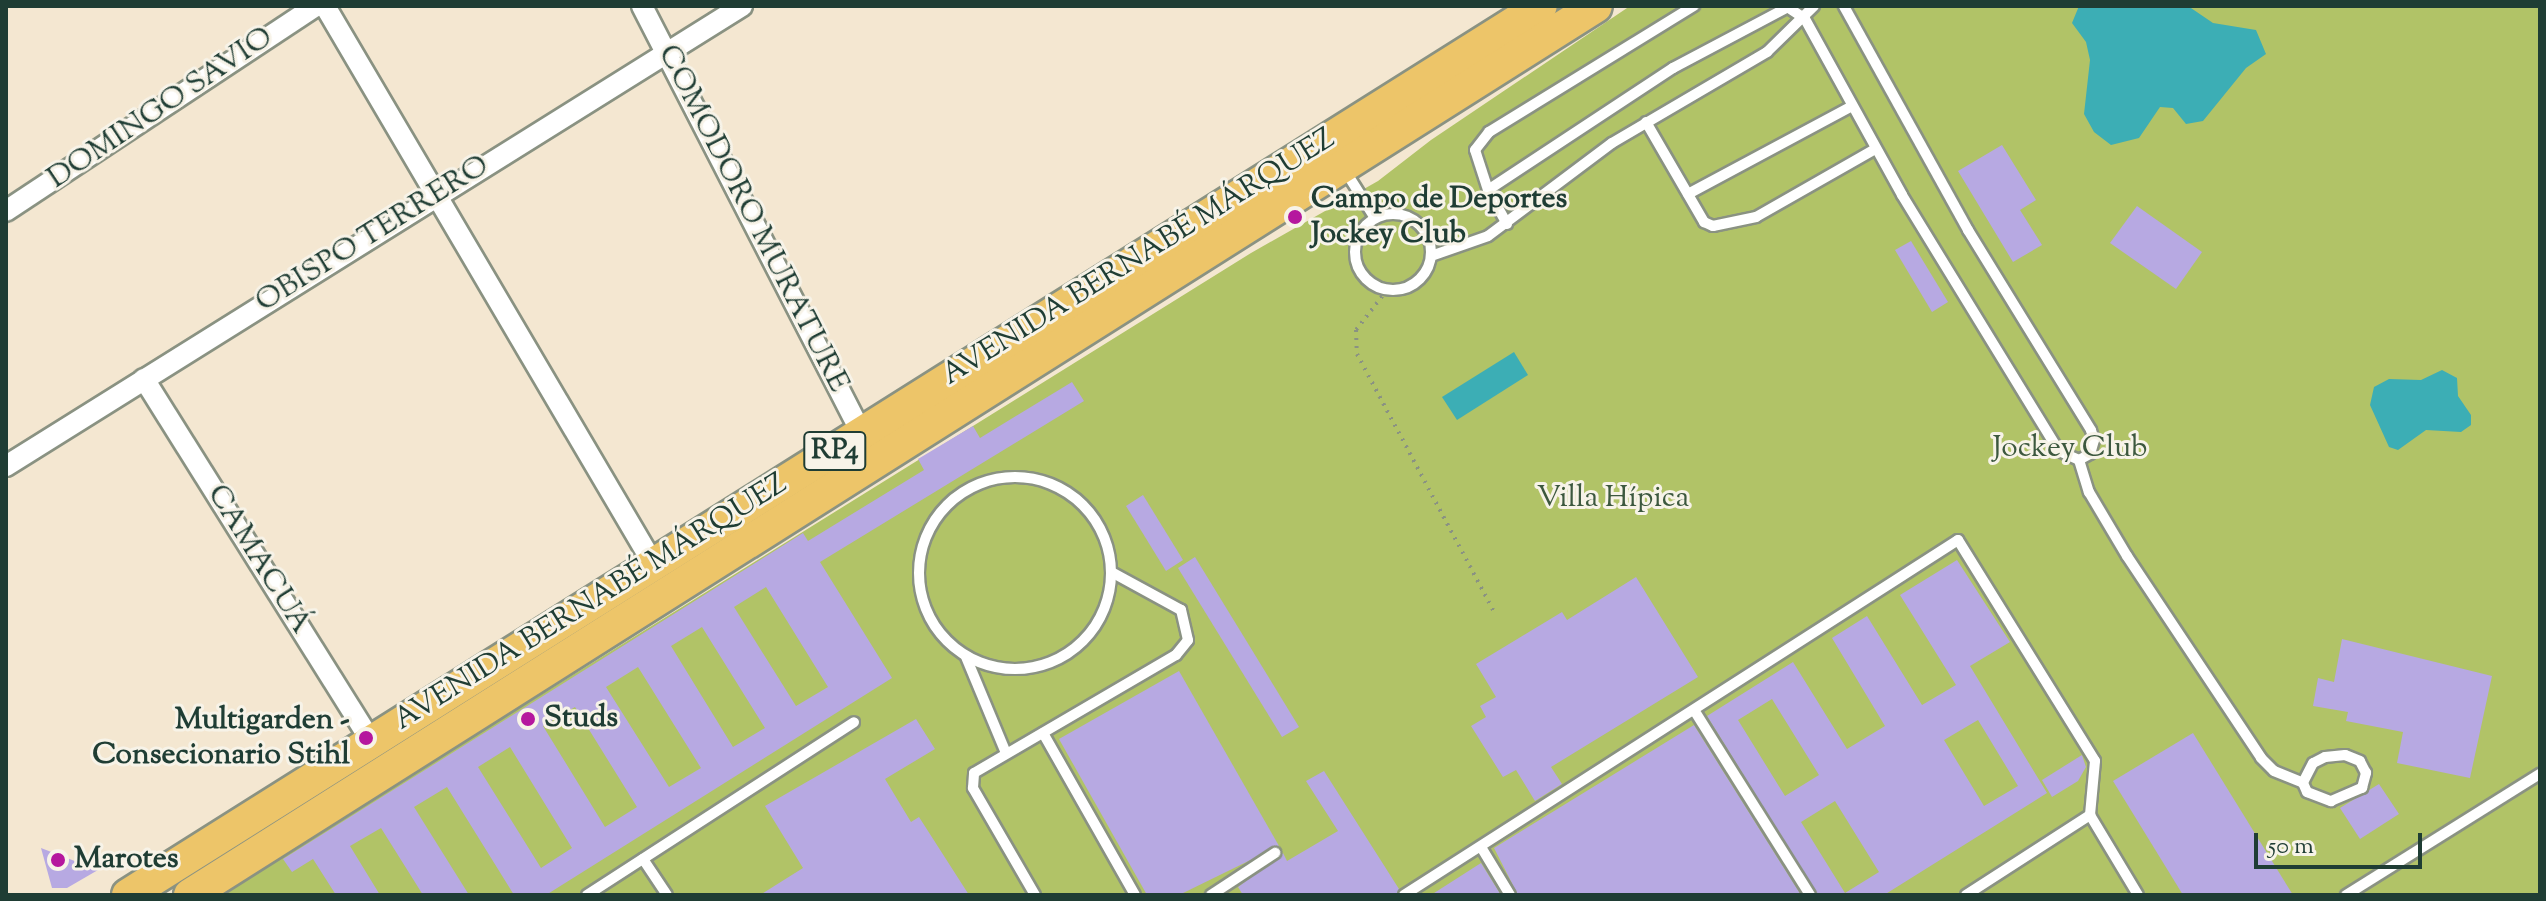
<!DOCTYPE html>
<meta charset="utf-8">
<style>
body{margin:0}
#map{position:relative;width:2546px;height:901px;overflow:hidden;background:#f4e7d1;font-family:"Sorts Mill Goudy",serif}
div>[style]{position:absolute}
[style*='--x']{left:calc(var(--x)*1px);top:calc(var(--y)*1px);width:calc(var(--w)*1px);rotate:calc(var(--a)*1deg)}
.green>*{inset:0;background:#b1c367}
.water>*{inset:0;background:#3caeb5}
.building>*{inset:0;background:#b7a9e2}
.path>*{height:4px;margin-top:-2px;transform-origin:0;background:repeating-linear-gradient(90deg,#8a9282 0 2px,transparent 0 8px)}
.roads{filter:drop-shadow(2px 0 #8a9282) drop-shadow(-2px 0 #8a9282) drop-shadow(0 2px #8a9282) drop-shadow(0 -2px #8a9282)}
.service>*{height:10px;margin:-5px;padding:0 5px;transform-origin:5px;border-radius:5px;background:#fff}
.service>.ring{margin:-5px;padding:0;box-sizing:content-box;background:none;border:10px solid #fff;border-radius:50%}
.minor>*{height:20px;margin:-10px;padding:0 10px;transform-origin:10px;border-radius:10px;background:#fff}
.primary>*{height:32px;margin:-16px;padding:0 16px;transform-origin:16px;border-radius:16px;background:#edc569}
.dots>*{width:22px;height:22px;translate:-50% -50%;box-sizing:border-box;border:4px solid #f7f3e8;border-radius:50%}
span{translate:-50% -50%;white-space:nowrap;text-align:center;line-height:1.15;-webkit-text-stroke:6px #f7f3e8;paint-order:stroke}
.shield-label span{padding:2px 6px;background:#f7f3e8;border:2px solid;border-radius:6px;-webkit-text-stroke-width:0}
.shield-label{font-size:28px;color:#1f3d34;font-weight:700}
.street-label{font-size:30px;color:#1f3d34}
.poi-label{font-size:30px;color:#1f3d34;font-weight:700}
.left{translate:0 -50%;text-align:left}
.right{translate:-100% -50%;text-align:right}
.park-label{font-size:30px;color:#3c583e}
.frame{position:absolute;inset:0;border:8px solid #1f3d34;pointer-events:none}
.scale{position:absolute;left:2254px;top:833px;width:168px;height:36px;box-sizing:border-box;border:4px solid #1f3d34;border-top:0;padding-left:10px;font-size:24px;line-height:28px;white-space:nowrap;color:#1f3d34;-webkit-text-stroke:6px #f7f3e8;paint-order:stroke}
</style>
<div id="map">
<div class="green">
<i style="clip-path:polygon(1630px 6px,2540px 6px,2540px 895px,219px 895px,1251px 253px,1378px 181px,1431px 140px)"></i>
</div>
<div class="water">
<i style="clip-path:polygon(2079px 6px,2188px 6px,2213px 23px,2256px 30px,2266px 54px,2246px 68px,2203px 121px,2186px 124px,2173px 108px,2160px 107px,2139px 138px,2111px 145px,2094px 132px,2084px 114px,2090px 60px,2086px 42px,2072px 23px)"></i>
<i style="clip-path:polygon(1514px 352px,1528px 375px,1457px 420px,1442px 397px)"></i>
<i style="clip-path:polygon(2442px 370px,2457px 378px,2458px 396px,2471px 415px,2471px 425px,2461px 432px,2426px 430px,2398px 450px,2389px 447px,2370px 405px,2374px 387px,2389px 379px,2421px 380px)"></i>
</div>
<div class="building">
<i style="clip-path:polygon(2002px 145px,2036px 200px,2020px 210px,2042px 245px,2013px 262px,1958px 171px)"></i>
<i style="clip-path:polygon(2137px 206px,2202px 252px,2176px 289px,2110px 243px)"></i>
<i style="clip-path:polygon(1911px 241px,1948px 302px,1932px 312px,1895px 250px)"></i>
<i style="clip-path:polygon(evenodd,1072px 382px,1084px 401px,820px 562px,892px 678px,546px 895px,514px 895px,447px 787px,414px 807px,469px 895px,423px 895px,381px 828px,350px 846px,380px 895px,336px 895px,313px 859px,292px 872px,283px 859px,803px 533px,808px 541px,924px 470px,918px 459px,973px 426px,980px 438px,1072px 382px,766px 587px,828px 687px,796px 706px,734px 607px,766px 587px,1072px 382px,702px 627px,765px 728px,733px 747px,671px 646px,702px 627px,1072px 382px,638px 667px,701px 768px,669px 787px,606px 687px,638px 667px,1072px 382px,575px 707px,637px 807px,605px 827px,543px 726px,575px 707px,1072px 382px,510px 747px,572px 848px,541px 868px,478px 767px,510px 747px)"></i>
<i style="clip-path:polygon(1143px 495px,1183px 560px,1166px 571px,1126px 506px)"></i>
<i style="clip-path:polygon(1195px 557px,1299px 727px,1282px 737px,1178px 568px)"></i>
<i style="clip-path:polygon(evenodd,1957px 560px,2010px 642px,1970px 666px,2047px 793px,1884px 895px,1818px 895px,1707px 716px,1793px 662px,1847px 749px,1885px 726px,1832px 638px,1867px 616px,1922px 705px,1956px 685px,1900px 595px,1957px 560px,1772px 699px,1819px 775px,1785px 796px,1738px 720px,1772px 699px,1957px 560px,1978px 720px,2018px 786px,1984px 806px,1944px 740px,1978px 720px,1957px 560px,1835px 801px,1879px 872px,1845px 893px,1801px 822px,1835px 801px)"></i>
<i style="clip-path:polygon(1636px 577px,1698px 677px,1551px 767px,1562px 784px,1535px 801px,1516px 770px,1503px 777px,1471px 726px,1486px 717px,1480px 706px,1496px 697px,1476px 664px,1562px 612px,1567px 620px)"></i>
<i style="clip-path:polygon(2342px 639px,2492px 676px,2470px 778px,2397px 763px,2403px 732px,2346px 721px,2348px 712px,2313px 706px,2318px 678px,2334px 682px)"></i>
<i style="clip-path:polygon(1179px 671px,1279px 846px,1179px 895px,1147px 895px,1059px 739px)"></i>
<i style="clip-path:polygon(916px 719px,935px 749px,885px 779px,911px 822px,919px 817px,969px 895px,760px 895px,803px 868px,765px 806px)"></i>
<i style="clip-path:polygon(1694px 725px,1801px 895px,1518px 895px,1494px 848px)"></i>
<i style="clip-path:polygon(2193px 733px,2293px 895px,2183px 895px,2113px 781px)"></i>
<i style="clip-path:polygon(2082px 755px,2086px 767px,2078px 781px,2052px 797px,2042px 780px)"></i>
<i style="clip-path:polygon(1324px 771px,1399px 889px,1396px 895px,1243px 895px,1238px 887px,1283px 853px,1287px 861px,1338px 831px,1306px 781px)"></i>
<i style="clip-path:polygon(2379px 784px,2399px 814px,2360px 839px,2340px 808px)"></i>
<i style="clip-path:polygon(41px 848px,98px 870px,67px 888px,52px 888px)"></i>
<i style="clip-path:polygon(1481px 863px,1501px 895px,1431px 895px)"></i>
</div>
<div class="path">
<i style="--x:1387;--y:290;--w:51;--a:127.8"></i>
<i style="--x:1356;--y:330;--w:24;--a:88"></i>
<i style="--x:1357;--y:354;--w:292;--a:62"></i>
</div>
<div class="roads">
<div class="service">
<i style="--x:1786;--y:6;--w:23;--a:34"></i>
<i style="--x:1805;--y:19;--w:201;--a:61.1"></i>
<i style="--x:1902;--y:195;--w:300;--a:58.5"></i>
<i style="--x:2059;--y:451;--w:22;--a:24"></i>
<i style="--x:2079;--y:460;--w:13;--a:-29"></i>
<i style="--x:2090;--y:454;--w:15;--a:-74"></i>
<i style="--x:2094;--y:440;--w:10;--a:-107"></i>
<i style="--x:2091;--y:430;--w:235;--a:-121.6"></i>
<i style="--x:1968;--y:230;--w:256;--a:-119"></i>
<i style="--x:1646;--y:122;--w:116;--a:59.9"></i>
<i style="--x:1704;--y:222;--w:10;--a:24"></i>
<i style="--x:1713;--y:226;--w:44;--a:-11.8"></i>
<i style="--x:1756;--y:217;--w:137;--a:-29.7"></i>
<i style="--x:1344;--y:169;--w:58;--a:57.7"></i>
<i style="--x:1488;--y:190;--w:42;--a:-108"></i>
<i style="--x:1475;--y:150;--w:23;--a:-52"></i>
<i style="--x:1489;--y:132;--w:241;--a:-31.6"></i>
<i style="--x:1688;--y:194;--w:186;--a:-28.2"></i>
<i class="ring" style="left:1355px;top:214px;width:66px;height:66px"></i>
<i style="--x:1507;--y:224;--w:39;--a:-119"></i>
<i style="--x:1488;--y:190;--w:222;--a:-33.4"></i>
<i style="--x:1673;--y:68;--w:130;--a:-27.9"></i>
<i style="--x:1431;--y:256;--w:60;--a:-19.3"></i>
<i style="--x:1488;--y:236;--w:155;--a:-36.9"></i>
<i style="--x:1612;--y:143;--w:180;--a:-30.4"></i>
<i style="--x:1767;--y:52;--w:66;--a:-44.4"></i>
<i style="--x:2079;--y:460;--w:34;--a:73"></i>
<i style="--x:2089;--y:492;--w:74;--a:59.3"></i>
<i style="--x:2127;--y:556;--w:242;--a:56.4"></i>
<i style="--x:2261;--y:758;--w:18;--a:45"></i>
<i style="--x:2274;--y:771;--w:31;--a:22"></i>
<i style="--x:2303;--y:783;--w:10;--a:66"></i>
<i style="--x:2307;--y:792;--w:26;--a:21"></i>
<i style="--x:2331;--y:801;--w:34;--a:-23"></i>
<i style="--x:2362;--y:788;--w:16;--a:-75"></i>
<i style="--x:2366;--y:773;--w:13;--a:-117"></i>
<i style="--x:2360;--y:761;--w:16;--a:-158"></i>
<i style="--x:2345;--y:755;--w:20;--a:174"></i>
<i style="--x:2325;--y:757;--w:13;--a:153"></i>
<i style="--x:2313;--y:763;--w:22;--a:117"></i>
<i class="ring" style="left:919px;top:477px;width:182px;height:182px"></i>
<i style="--x:966;--y:657;--w:104;--a:67.4"></i>
<i style="--x:1694;--y:710;--w:218;--a:57.9"></i>
<i style="--x:1043;--y:733;--w:186;--a:60.4"></i>
<i style="--x:1481;--y:847;--w:56;--a:58.9"></i>
<i style="--x:643;--y:859;--w:43;--a:56.3"></i>
<i style="--x:587;--y:895;--w:318;--a:-32.9"></i>
<i style="--x:1035;--y:895;--w:124;--a:-120.1"></i>
<i style="--x:973;--y:788;--w:15;--a:-86"></i>
<i style="--x:974;--y:773;--w:234;--a:-30.3"></i>
<i style="--x:1176;--y:655;--w:19;--a:-51"></i>
<i style="--x:1188;--y:640;--w:31;--a:-103"></i>
<i style="--x:1181;--y:610;--w:77;--a:-151.4"></i>
<i style="--x:1211;--y:895;--w:77;--a:-33.3"></i>
<i style="--x:1404;--y:895;--w:658;--a:-32.65"></i>
<i style="--x:1958;--y:540;--w:260;--a:58.2"></i>
<i style="--x:2095;--y:761;--w:54;--a:95.3"></i>
<i style="--x:2090;--y:815;--w:93;--a:59"></i>
<i style="--x:1966;--y:895;--w:148;--a:-32.8"></i>
<i style="--x:2346;--y:895;--w:229;--a:-32"></i>
</div>
<div class="minor">
<i style="--x:325;--y:6;--w:649;--a:59.52"></i>
<i style="--x:642;--y:6;--w:481;--a:62.8"></i>
<i style="--x:6;--y:211;--w:372;--a:-33.5"></i>
<i style="--x:144;--y:379;--w:427;--a:57.9"></i>
<i style="--x:6;--y:466;--w:868;--a:-32.01"></i>
</div>
<div class="primary">
<i style="--x:128;--y:895;--w:1669;--a:-32.18"></i>
<i style="--x:190;--y:895;--w:1663;--a:-32.3"></i>
</div>
</div>
<div class="dots">
<i style="left:1295px;top:217px;background:#b5179e"></i>
<i style="left:528px;top:719px;background:#b5179e"></i>
<i style="left:366px;top:738px;background:#b5179e"></i>
<i style="left:58px;top:860px;background:#b5179e"></i>
</div>
<div class="shield-label">
<span style="left:835px;top:451px">RP4</span>
</div>
<div class="street-label">
<span style="left:161px;top:109px;rotate:-34deg">DOMINGO SAVIO</span>
<span style="left:752px;top:219px;rotate:63deg">COMODORO MURATURE</span>
<span style="left:373px;top:235px;rotate:-32deg">OBISPO TERRERO</span>
<span style="left:1139px;top:258px;rotate:-32deg">AVENIDA BERNABÉ MÁRQUEZ</span>
<span style="left:258px;top:560px;rotate:58deg">CAMACUÁ</span>
<span style="left:591px;top:603px;rotate:-32deg">AVENIDA BERNABÉ MÁRQUEZ</span>
</div>
<div class="poi-label">
<span class="left" style="left:1311px;top:217px">Campo de Deportes<br>Jockey Club</span>
<span class="left" style="left:544px;top:719px">Studs</span>
<span class="right" style="left:350px;top:738px">Multigarden -<br>Consecionario Stihl</span>
<span class="left" style="left:74px;top:860px">Marotes</span>
</div>
<div class="park-label">
<span style="left:2070px;top:449px">Jockey Club</span>
<span style="left:1613px;top:499px">Villa Hípica</span>
</div>
<div class="frame"></div>
<div class="scale">50 m</div>
</div>
